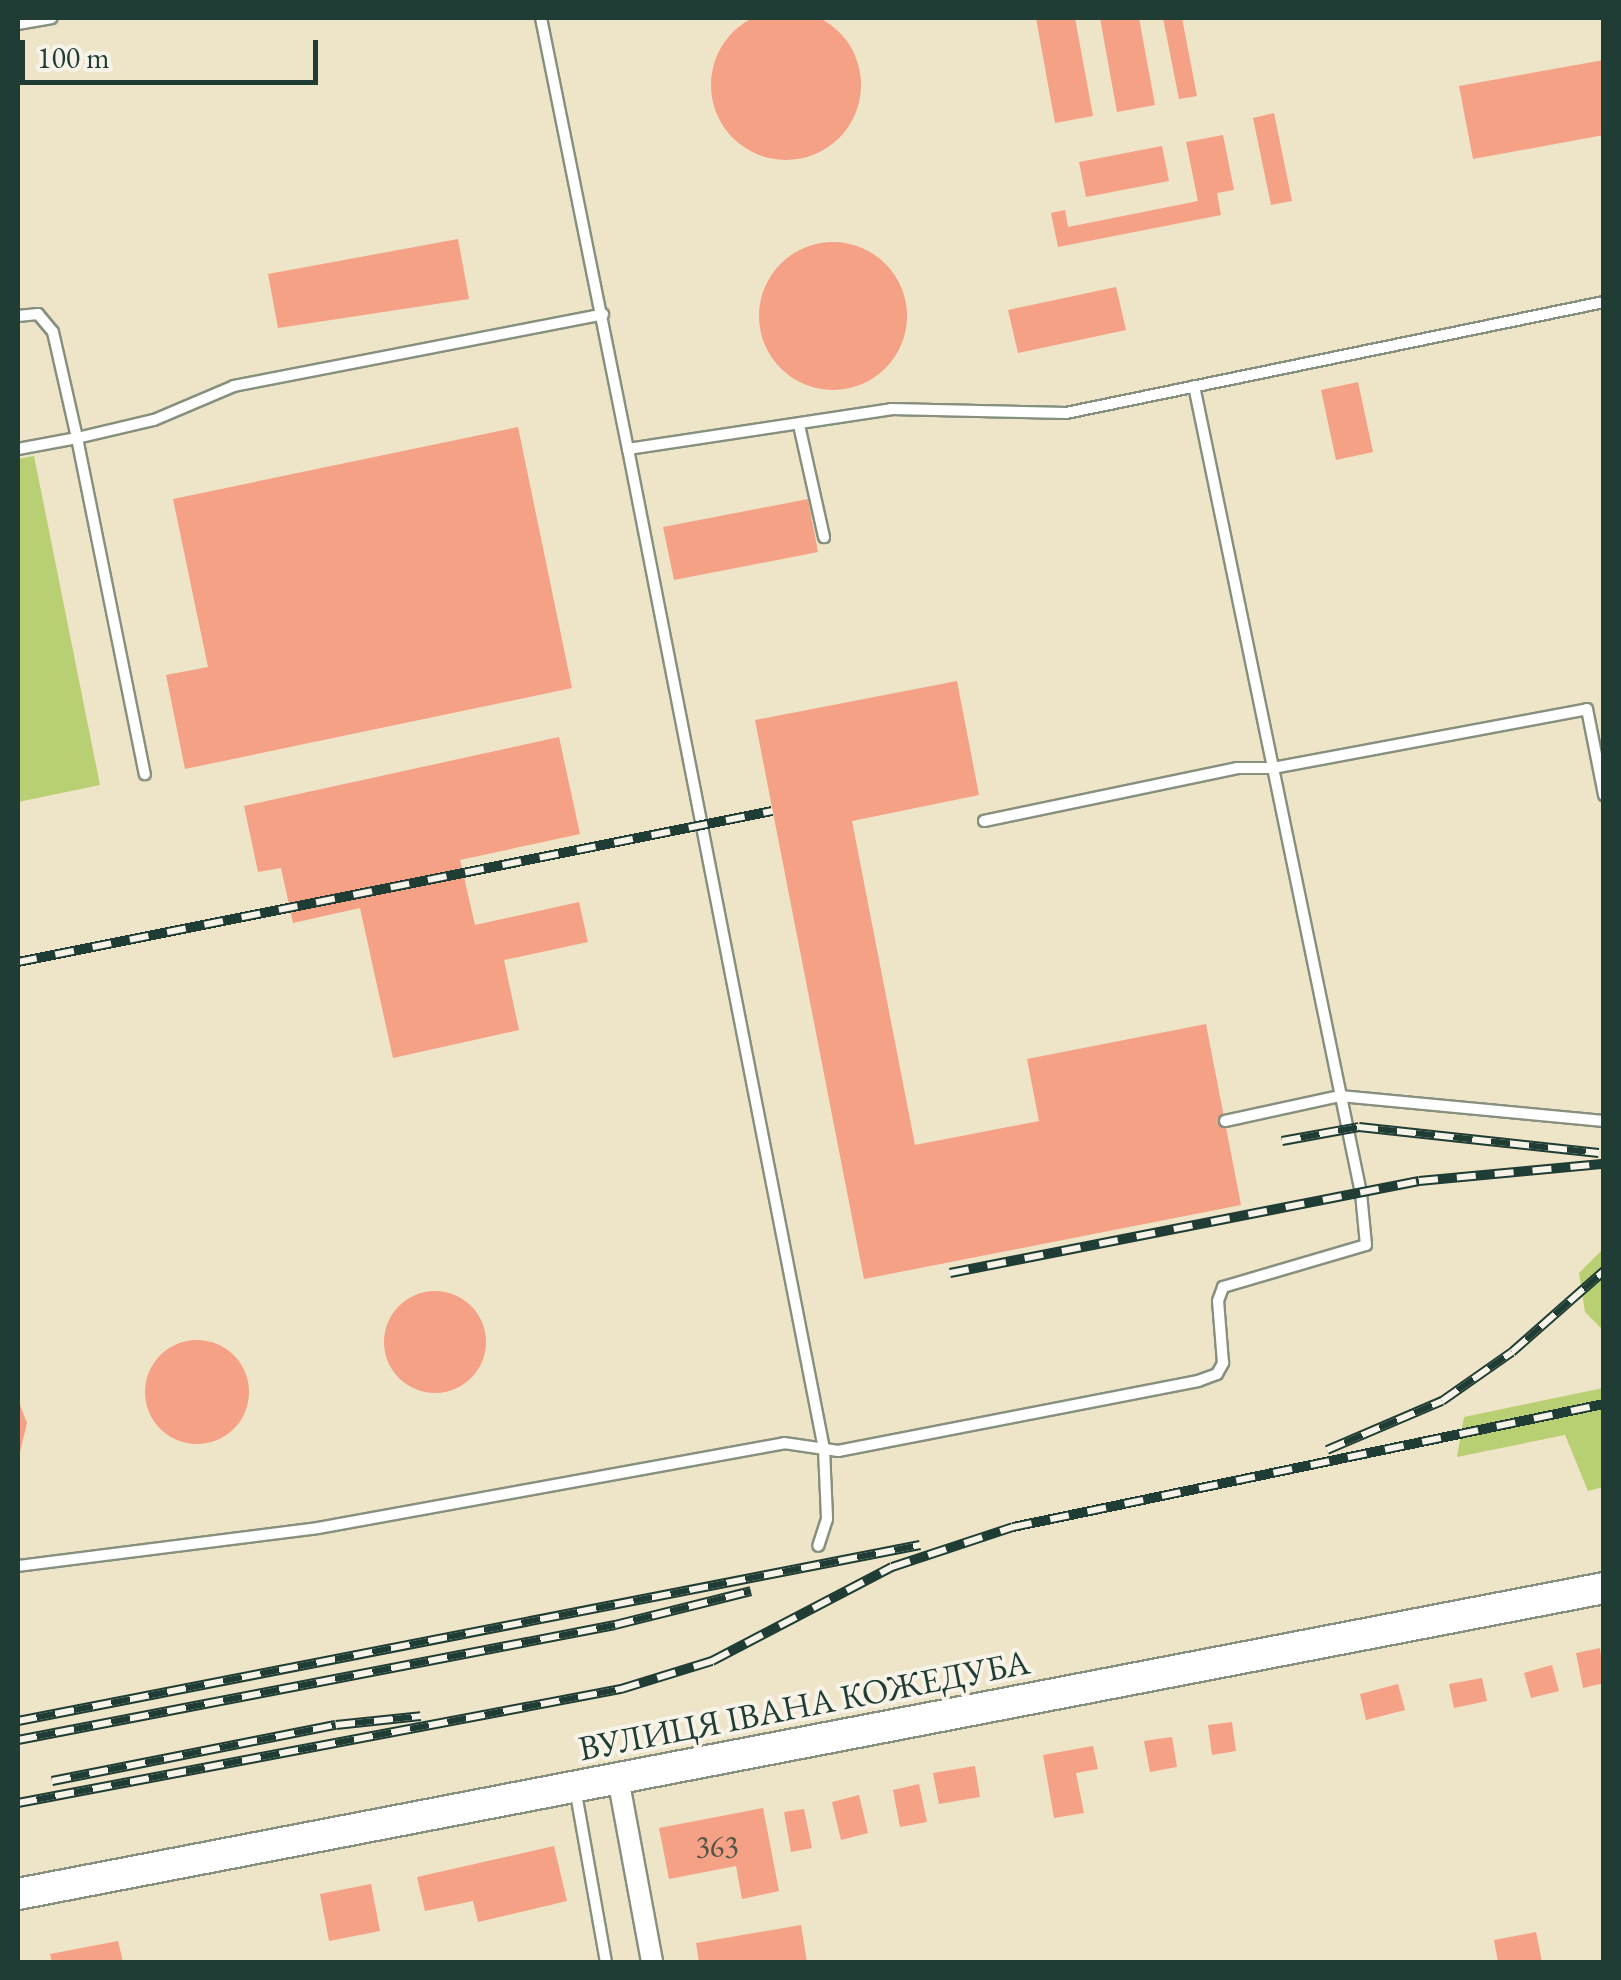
<!DOCTYPE html>
<meta charset="utf-8">
<style>
body{margin:0}
#map{position:relative;width:1621px;height:1980px;overflow:hidden;background:#eee4c7;font-family:"EB Garamond",serif}
div>[style]{position:absolute}
[style*='--x']{left:calc(var(--x)*1px);top:calc(var(--y)*1px);width:calc(var(--w)*1px);rotate:calc(var(--a)*1deg)}
.green>*{inset:0;background:#b9cf73}
.building>*{inset:0;background:#f5a185}
.round{border-radius:50%}
.roads{filter:drop-shadow(2px 0 #86907e) drop-shadow(-2px 0 #86907e) drop-shadow(0 2px #86907e) drop-shadow(0 -2px #86907e)}
.lane>*{height:10px;margin:-5px;padding:0 5px;transform-origin:5px;border-radius:5px;background:#fff}
.street>*{height:20px;margin:-10px;padding:0 10px;transform-origin:10px;border-radius:10px;background:#fff}
.secondary>*{height:30px;margin:-15px;padding:0 15px;transform-origin:15px;border-radius:15px;background:#fff}
.rail>*{height:10px;margin-top:-5px;transform-origin:0;background:repeating-linear-gradient(90deg,#f7f3e8 0 19px,#1f3d34 0 38px);box-sizing:border-box;border-block:2px solid #1f3d34}
span{translate:-50% -50%;white-space:nowrap;text-align:center;line-height:1.15;-webkit-text-stroke:8px #f7f3e8;paint-order:stroke}
.number-label{font-size:30px;color:#545648}
.number-label span{-webkit-text-stroke-width:0}
.street-label{font-size:35px;color:#1f3d34}
.frame{position:absolute;inset:0;border:20px solid #1f3d34;pointer-events:none}
.scale{position:absolute;left:20px;top:40px;width:298px;height:45px;box-sizing:border-box;border:5px solid #1f3d34;border-top:0;padding-left:12px;font-size:30px;line-height:35px;white-space:nowrap;color:#1f3d34;-webkit-text-stroke:8px #f7f3e8;paint-order:stroke}
</style>
<div id="map">
<div class="green">
<i style="clip-path:polygon(34px 456px,100px 785px,18px 802px,18px 459px)"></i>
<i style="clip-path:polygon(1603px 1249px,1603px 1330px,1585px 1312px,1579px 1273px)"></i>
<i style="clip-path:polygon(1603px 1388px,1603px 1487px,1588px 1491px,1565px 1435px,1457px 1457px,1464px 1417px)"></i>
</div>
<div class="building">
<i class="round" style="left:711px;top:10px;width:150px;height:150px"></i>
<i style="clip-path:polygon(1036px 18px,1075px 18px,1093px 116px,1055px 123px)"></i>
<i style="clip-path:polygon(1100px 18px,1139px 18px,1155px 105px,1117px 112px)"></i>
<i style="clip-path:polygon(1163px 18px,1182px 18px,1197px 96px,1179px 99px)"></i>
<i style="clip-path:polygon(1604px 60px,1604px 135px,1473px 159px,1459px 86px)"></i>
<i style="clip-path:polygon(1274px 113px,1292px 201px,1271px 205px,1253px 118px)"></i>
<i style="clip-path:polygon(1223px 135px,1234px 190px,1217px 193px,1221px 215px,1058px 247px,1051px 213px,1065px 210px,1068px 227px,1198px 201px,1186px 142px)"></i>
<i style="clip-path:polygon(1162px 146px,1169px 181px,1086px 197px,1079px 162px)"></i>
<i style="clip-path:polygon(458px 239px,469px 299px,278px 328px,268px 274px)"></i>
<i class="round" style="left:759px;top:242px;width:148px;height:148px"></i>
<i style="clip-path:polygon(1116px 287px,1126px 330px,1018px 353px,1008px 310px)"></i>
<i style="clip-path:polygon(1358px 382px,1373px 452px,1336px 460px,1321px 390px)"></i>
<i style="clip-path:polygon(518px 427px,572px 688px,185px 769px,166px 675px,208px 667px,173px 499px)"></i>
<i style="clip-path:polygon(808px 499px,818px 552px,674px 580px,663px 527px)"></i>
<i style="clip-path:polygon(957px 681px,979px 795px,852px 821px,915px 1145px,1039px 1121px,1027px 1059px,1206px 1024px,1241px 1205px,864px 1279px,755px 720px)"></i>
<i style="clip-path:polygon(559px 737px,580px 834px,460px 860px,475px 925px,579px 902px,588px 942px,504px 960px,519px 1030px,393px 1058px,360px 908px,293px 923px,281px 868px,258px 872px,244px 806px)"></i>
<i class="round" style="left:384px;top:1291px;width:102px;height:102px"></i>
<i class="round" style="left:145px;top:1340px;width:104px;height:104px"></i>
<i style="clip-path:polygon(18px 1400px,27px 1423px,18px 1460px)"></i>
<i style="clip-path:polygon(1600px 1648px,1604px 1683px,1583px 1688px,1576px 1653px)"></i>
<i style="clip-path:polygon(1552px 1665px,1559px 1691px,1531px 1698px,1524px 1673px)"></i>
<i style="clip-path:polygon(1482px 1678px,1487px 1701px,1454px 1708px,1449px 1684px)"></i>
<i style="clip-path:polygon(1398px 1684px,1405px 1710px,1366px 1720px,1360px 1694px)"></i>
<i style="clip-path:polygon(1232px 1722px,1236px 1751px,1212px 1755px,1208px 1725px)"></i>
<i style="clip-path:polygon(1172px 1737px,1177px 1767px,1150px 1772px,1144px 1741px)"></i>
<i style="clip-path:polygon(1093px 1746px,1098px 1769px,1076px 1773px,1084px 1813px,1054px 1818px,1043px 1755px)"></i>
<i style="clip-path:polygon(975px 1766px,980px 1797px,939px 1804px,933px 1773px)"></i>
<i style="clip-path:polygon(919px 1784px,927px 1822px,900px 1827px,893px 1790px)"></i>
<i style="clip-path:polygon(859px 1795px,868px 1833px,841px 1840px,832px 1802px)"></i>
<i style="clip-path:polygon(763px 1808px,779px 1891px,742px 1899px,736px 1866px,669px 1879px,659px 1828px)"></i>
<i style="clip-path:polygon(804px 1809px,812px 1848px,791px 1852px,784px 1812px)"></i>
<i style="clip-path:polygon(554px 1846px,567px 1901px,478px 1922px,473px 1901px,425px 1911px,417px 1877px)"></i>
<i style="clip-path:polygon(371px 1884px,380px 1931px,329px 1941px,320px 1894px)"></i>
<i style="clip-path:polygon(801px 1925px,807px 1962px,699px 1962px,696px 1943px)"></i>
<i style="clip-path:polygon(1536px 1932px,1542px 1962px,1498px 1962px,1494px 1940px)"></i>
<i style="clip-path:polygon(118px 1941px,123px 1962px,52px 1962px,50px 1954px)"></i>
</div>
<div class="roads">
<div class="lane">
<i style="--x:541;--y:18;--w:440;--a:78.6"></i>
<i style="--x:628;--y:449;--w:266;--a:-8.6"></i>
<i style="--x:891;--y:409;--w:175;--a:1.3"></i>
<i style="--x:1066;--y:413;--w:549;--a:-11.66"></i>
<i style="--x:18;--y:24;--w:34;--a:-10"></i>
<i style="--x:18;--y:316;--w:20;--a:-6"></i>
<i style="--x:38;--y:314;--w:23;--a:50"></i>
<i style="--x:53;--y:332;--w:109;--a:77.2"></i>
<i style="--x:77;--y:438;--w:79;--a:-13.2"></i>
<i style="--x:154;--y:420;--w:87;--a:-23"></i>
<i style="--x:234;--y:386;--w:376;--a:-11"></i>
<i style="--x:799;--y:425;--w:115;--a:77.4"></i>
<i style="--x:18;--y:449;--w:60;--a:-10.6"></i>
<i style="--x:77;--y:438;--w:343;--a:78.6"></i>
<i style="--x:628;--y:449;--w:1019;--a:78.91"></i>
<i style="--x:824;--y:1449;--w:70;--a:87.5"></i>
<i style="--x:827;--y:1519;--w:28;--a:108"></i>
<i style="--x:984;--y:821;--w:258;--a:-11.8"></i>
<i style="--x:1237;--y:768;--w:36;--a:0"></i>
<i style="--x:1273;--y:768;--w:319;--a:-10.6"></i>
<i style="--x:1587;--y:709;--w:88;--a:78.8"></i>
<i style="--x:1225;--y:1121;--w:118;--a:-12.3"></i>
<i style="--x:1340;--y:1096;--w:265;--a:5.4"></i>
<i style="--x:18;--y:1566;--w:302;--a:-7.2"></i>
<i style="--x:318;--y:1528;--w:474;--a:-10.3"></i>
<i style="--x:784;--y:1443;--w:55;--a:8.4"></i>
<i style="--x:838;--y:1451;--w:367;--a:-11"></i>
<i style="--x:1198;--y:1381;--w:20;--a:-20"></i>
<i style="--x:1217;--y:1374;--w:13;--a:-61"></i>
<i style="--x:1223;--y:1363;--w:62;--a:-94.6"></i>
<i style="--x:1218;--y:1301;--w:15;--a:-70"></i>
<i style="--x:1223;--y:1287;--w:149;--a:-16.4"></i>
<i style="--x:1366;--y:1245;--w:52;--a:-95.5"></i>
<i style="--x:1361;--y:1193;--w:824;--a:-101.69"></i>
<i style="--x:575;--y:1788;--w:177;--a:79.9"></i>
</div>
<div class="street">
<i style="--x:618;--y:1778;--w:187;--a:79.5"></i>
</div>
<div class="secondary">
<i style="--x:18;--y:1894;--w:1615;--a:-10.92"></i>
</div>
</div>
<div class="rail">
<i style="--x:18;--y:962;--w:769;--a:-11.32"></i>
<i style="--x:1282;--y:1141;--w:78;--a:-10.3"></i>
<i style="--x:1359;--y:1127;--w:241;--a:6.2"></i>
<i style="--x:950;--y:1273;--w:478;--a:-11.1"></i>
<i style="--x:1419;--y:1181;--w:186;--a:-5.3"></i>
<i style="--x:1327;--y:1450;--w:125;--a:-23.1"></i>
<i style="--x:1442;--y:1401;--w:85;--a:-35"></i>
<i style="--x:1512;--y:1352;--w:123;--a:-41.4"></i>
<i style="--x:18;--y:1721;--w:919;--a:-11.04"></i>
<i style="--x:18;--y:1740;--w:608;--a:-10.9"></i>
<i style="--x:615;--y:1625;--w:140;--a:-14"></i>
<i style="--x:52;--y:1781;--w:289;--a:-11.2"></i>
<i style="--x:336;--y:1725;--w:85;--a:-6"></i>
<i style="--x:18;--y:1803;--w:614;--a:-10.71"></i>
<i style="--x:621;--y:1689;--w:95;--a:-17.1"></i>
<i style="--x:712;--y:1661;--w:203;--a:-27.6"></i>
<i style="--x:892;--y:1567;--w:127;--a:-18.3"></i>
<i style="--x:1013;--y:1527;--w:604;--a:-11.76"></i>
</div>
<div class="number-label">
<span style="left:717px;top:1847px">363</span>
</div>
<div class="street-label">
<span style="left:804px;top:1705px;rotate:-11deg">ВУЛИЦЯ ІВАНА КОЖЕДУБА</span>
</div>
<div class="frame"></div>
<div class="scale">100 m</div>
</div>
